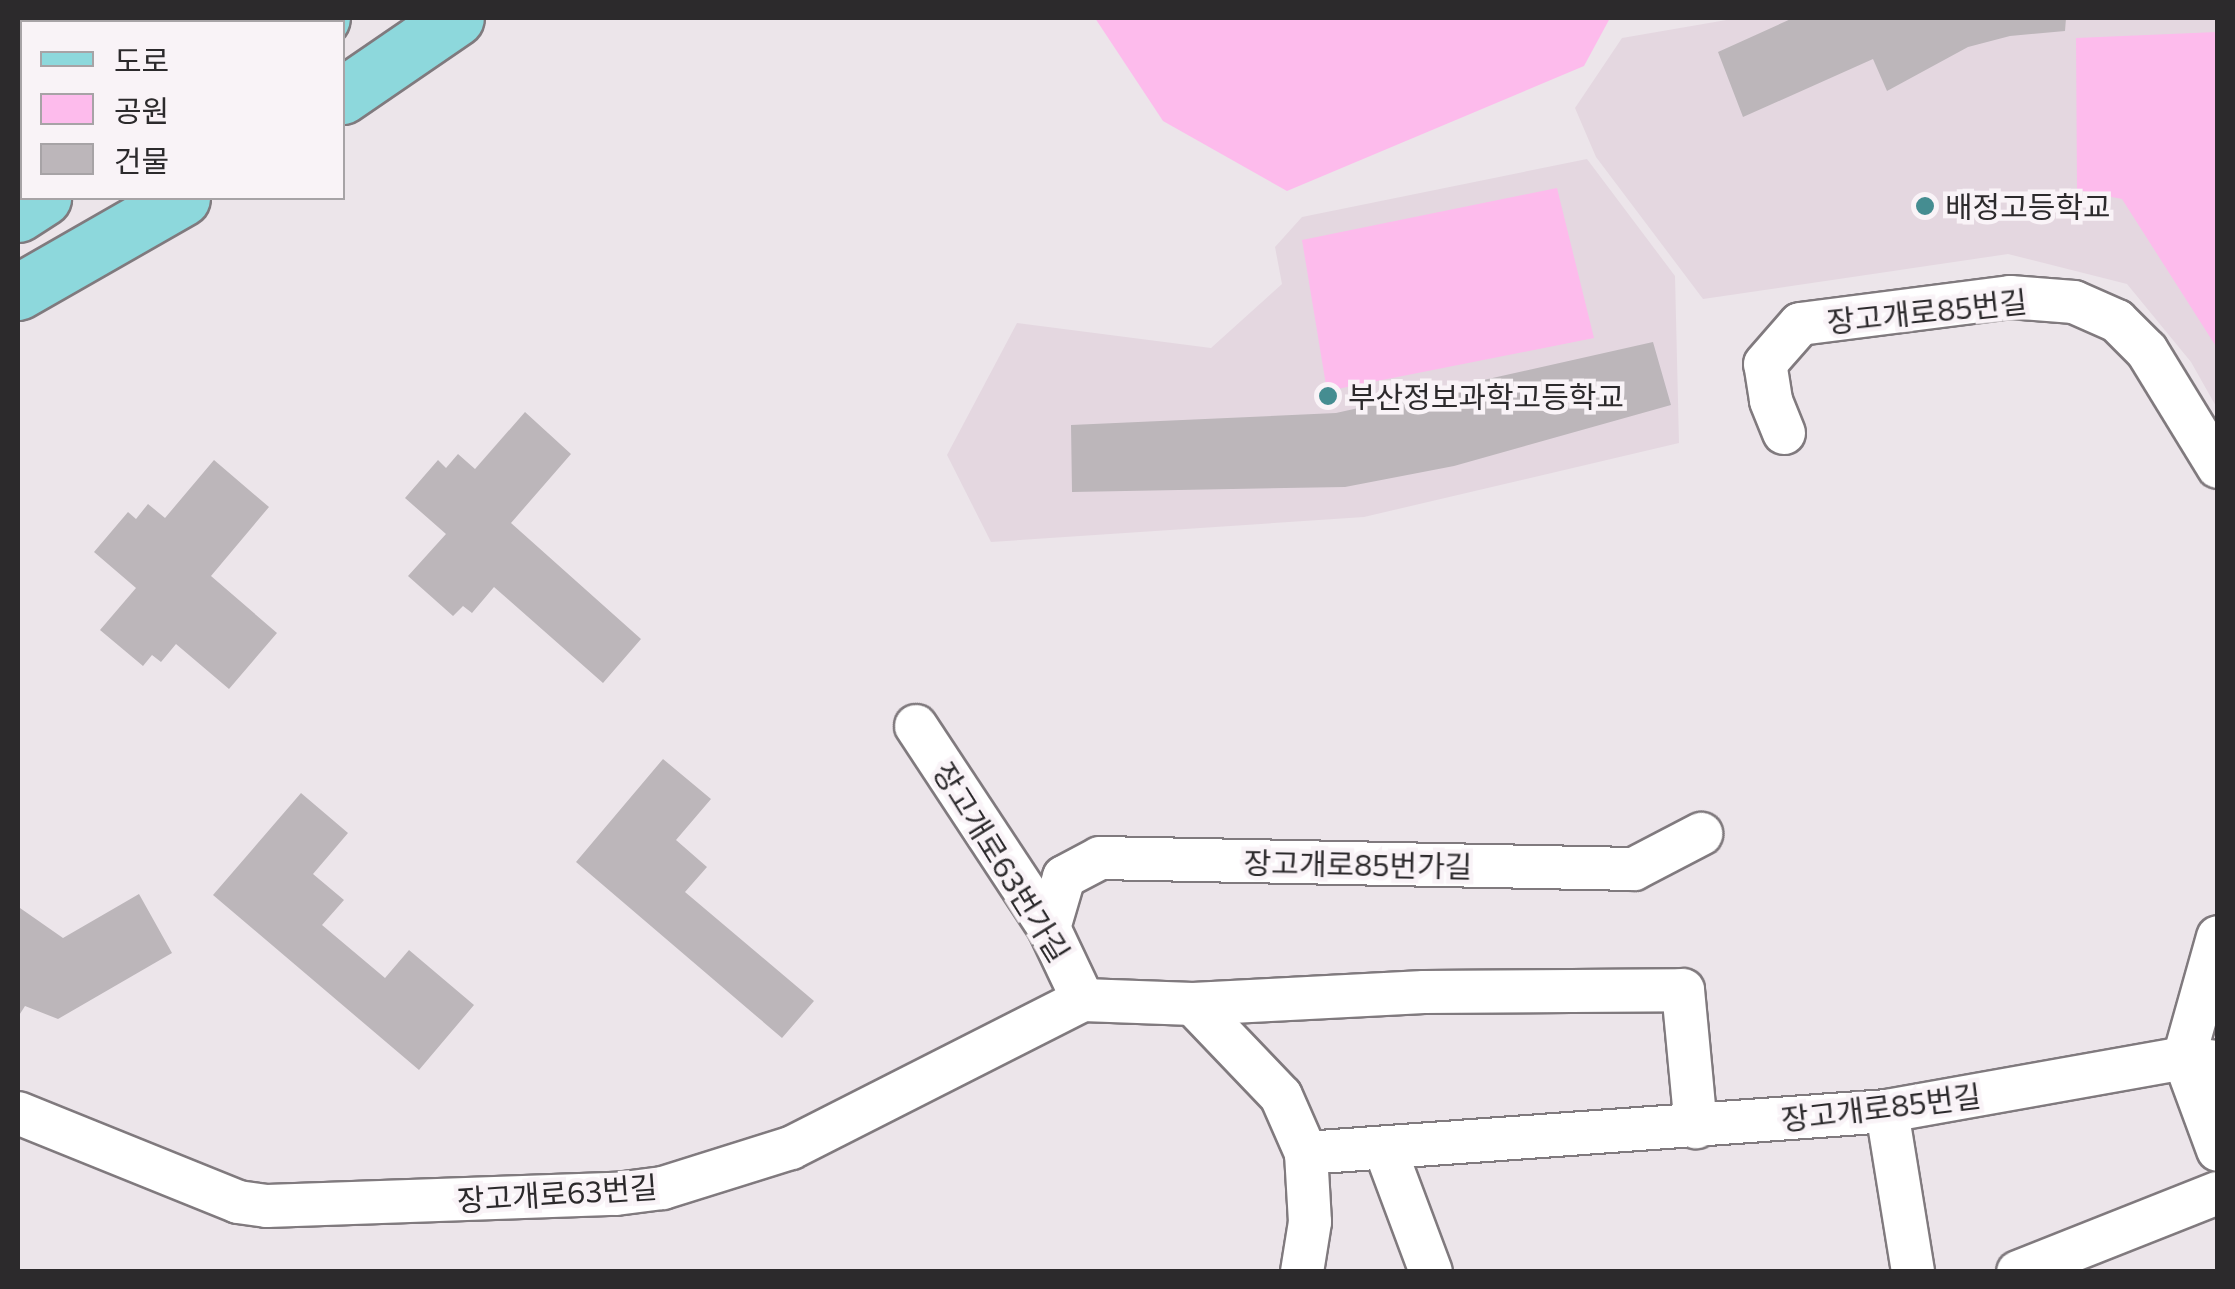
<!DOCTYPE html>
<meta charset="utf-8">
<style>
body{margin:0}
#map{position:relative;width:2235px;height:1289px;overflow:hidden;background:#ece5ea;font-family:Commissioner,"Noto Sans KR",sans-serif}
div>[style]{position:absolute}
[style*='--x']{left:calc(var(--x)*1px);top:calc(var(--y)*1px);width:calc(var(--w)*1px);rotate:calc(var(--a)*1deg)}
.built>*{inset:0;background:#e4d7e0}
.green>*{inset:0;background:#fdbbec}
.building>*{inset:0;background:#bcb6ba}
.roads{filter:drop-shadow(2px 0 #807a7e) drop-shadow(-2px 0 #807a7e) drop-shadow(0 2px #807a7e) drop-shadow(0 -2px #807a7e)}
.minor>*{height:42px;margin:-21px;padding:0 21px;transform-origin:21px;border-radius:21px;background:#fff}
.major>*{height:55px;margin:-27.5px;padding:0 27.5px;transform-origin:27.5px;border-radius:27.5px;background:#8dd8dc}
.rail>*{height:8px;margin-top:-4px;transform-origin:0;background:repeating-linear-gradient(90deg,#444144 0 20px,transparent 0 30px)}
.dots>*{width:28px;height:28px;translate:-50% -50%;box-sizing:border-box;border:5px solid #f9f3f7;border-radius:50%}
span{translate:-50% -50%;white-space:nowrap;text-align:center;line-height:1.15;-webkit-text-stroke:9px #f9f3f7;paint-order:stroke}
.poi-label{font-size:30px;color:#2c2a2c}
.left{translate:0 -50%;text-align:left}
.street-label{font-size:30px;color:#2c2a2c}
.frame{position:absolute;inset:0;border:20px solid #2c2a2c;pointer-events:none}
.legend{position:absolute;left:20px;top:20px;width:325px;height:180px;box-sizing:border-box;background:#f9f3f7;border:2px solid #a7a3a6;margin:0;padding:12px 18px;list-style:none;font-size:30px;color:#2c2a2c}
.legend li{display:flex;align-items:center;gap:20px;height:50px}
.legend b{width:50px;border:2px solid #a7a3a6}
</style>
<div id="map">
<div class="built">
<i style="clip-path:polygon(1738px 18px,2217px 18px,2217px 408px,2191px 362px,2127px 284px,2008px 254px,1703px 299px,1596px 157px,1575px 108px,1622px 38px)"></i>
<i style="clip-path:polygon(1587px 159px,1675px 276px,1679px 443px,1364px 517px,991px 542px,947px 455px,1017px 323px,1211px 348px,1282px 284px,1275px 247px,1302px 217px)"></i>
</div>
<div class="green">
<i style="clip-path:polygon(1095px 18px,1610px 18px,1584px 66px,1287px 191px,1163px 121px)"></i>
<i style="clip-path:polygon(2217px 32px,2218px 32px,2217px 348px,2122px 199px,2077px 190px,2076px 38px)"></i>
<i style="clip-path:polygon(1557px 188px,1594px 338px,1327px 391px,1302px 240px)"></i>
</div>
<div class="building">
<i style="clip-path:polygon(1793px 18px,2066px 18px,2065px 31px,2010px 36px,1968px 47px,1887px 91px,1873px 59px,1743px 117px,1718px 52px)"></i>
<i style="clip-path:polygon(1653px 342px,1671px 405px,1454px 466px,1345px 487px,1072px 492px,1071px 425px,1336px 413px)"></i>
<i style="clip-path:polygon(525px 412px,571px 454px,511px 523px,641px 639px,603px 683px,494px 587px,472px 613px,463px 606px,453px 616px,408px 576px,446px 534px,405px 498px,438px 460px,446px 468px,458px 454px,475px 469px)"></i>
<i style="clip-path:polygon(214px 460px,269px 507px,211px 576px,277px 633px,229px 689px,176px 644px,161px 662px,152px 655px,143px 666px,100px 630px,136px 588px,94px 552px,128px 512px,136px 519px,148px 504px,165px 518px)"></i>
<i style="clip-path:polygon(663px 759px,711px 799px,676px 840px,707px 867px,685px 892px,814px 1001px,782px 1038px,576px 862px)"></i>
<i style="clip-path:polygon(301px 793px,348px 833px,313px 874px,344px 900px,322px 925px,385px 978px,409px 950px,474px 1005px,419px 1070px,213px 895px)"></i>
<i style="clip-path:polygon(139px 894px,172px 953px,58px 1019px,25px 1006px,18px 1017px,20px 908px,63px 938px)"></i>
</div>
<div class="roads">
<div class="minor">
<i style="--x:1784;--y:433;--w:35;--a:-112"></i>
<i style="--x:1771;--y:400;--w:36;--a:-99"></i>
<i style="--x:1765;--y:364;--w:53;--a:-48.8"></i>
<i style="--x:1800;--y:324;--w:212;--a:-7.3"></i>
<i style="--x:2010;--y:297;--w:64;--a:4.5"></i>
<i style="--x:2074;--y:302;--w:47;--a:23.8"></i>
<i style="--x:2117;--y:321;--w:42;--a:45"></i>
<i style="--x:2147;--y:351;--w:136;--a:58.5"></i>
<i style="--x:916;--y:726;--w:242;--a:56.6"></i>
<i style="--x:1049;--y:928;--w:80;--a:64.7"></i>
<i style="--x:1049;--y:928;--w:53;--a:-73.6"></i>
<i style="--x:1064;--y:877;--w:41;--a:-27.8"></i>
<i style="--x:1100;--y:858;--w:534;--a:1.18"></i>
<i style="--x:1634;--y:869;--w:76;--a:-27.6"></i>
<i style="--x:2218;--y:937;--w:126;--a:105.7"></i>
<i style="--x:2184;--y:1058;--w:98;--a:69.7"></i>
<i style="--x:1193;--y:1004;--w:231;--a:-3"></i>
<i style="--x:1424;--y:992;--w:259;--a:-0.4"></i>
<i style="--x:1683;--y:990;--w:138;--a:84.6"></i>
<i style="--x:1887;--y:1111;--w:163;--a:80.8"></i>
<i style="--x:18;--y:1113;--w:237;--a:22"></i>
<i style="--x:238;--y:1202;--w:29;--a:8"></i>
<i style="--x:267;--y:1206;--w:349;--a:-2"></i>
<i style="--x:616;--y:1194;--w:47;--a:-7.3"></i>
<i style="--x:663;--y:1188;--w:134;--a:-17.4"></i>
<i style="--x:791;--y:1148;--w:327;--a:-26.9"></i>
<i style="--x:1083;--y:1000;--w:110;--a:2.1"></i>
<i style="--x:1193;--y:1004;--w:127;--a:46.3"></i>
<i style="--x:1281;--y:1096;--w:62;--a:66.3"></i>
<i style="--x:1306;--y:1153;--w:69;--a:86.7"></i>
<i style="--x:1310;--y:1222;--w:51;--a:99.1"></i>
<i style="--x:1385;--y:1149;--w:131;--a:69.5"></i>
<i style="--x:1306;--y:1153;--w:583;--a:-4.13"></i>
<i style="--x:1887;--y:1111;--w:302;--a:-10.1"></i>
<i style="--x:2184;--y:1058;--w:34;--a:7"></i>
<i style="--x:2018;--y:1272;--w:215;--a:-21.6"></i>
</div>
<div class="major">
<i style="--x:315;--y:22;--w:8;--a:-30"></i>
<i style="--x:342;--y:96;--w:138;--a:-34.4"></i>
<i style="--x:18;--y:214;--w:30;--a:-33"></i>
<i style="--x:18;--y:292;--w:189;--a:-29.8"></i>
</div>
</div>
<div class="rail">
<i style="--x:77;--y:22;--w:6;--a:-45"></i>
<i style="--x:114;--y:22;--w:6;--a:-39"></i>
<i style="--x:18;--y:66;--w:5;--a:-37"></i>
<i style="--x:18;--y:102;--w:5;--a:-37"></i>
</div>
<div class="dots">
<i style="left:1925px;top:206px;background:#458d91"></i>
<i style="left:1328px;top:396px;background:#458d91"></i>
</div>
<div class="poi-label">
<span class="left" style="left:1945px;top:206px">배정고등학교</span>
<span class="left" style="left:1348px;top:396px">부산정보과학고등학교</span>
</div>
<div class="street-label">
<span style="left:1927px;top:311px;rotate:-6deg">장고개로85번길</span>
<span style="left:1002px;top:862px;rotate:58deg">장고개로63번가길</span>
<span style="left:1358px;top:864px;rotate:1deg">장고개로85번가길</span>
<span style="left:1881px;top:1107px;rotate:-7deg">장고개로85번길</span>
<span style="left:557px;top:1193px;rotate:-4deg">장고개로63번길</span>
</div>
<div class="frame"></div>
<ul class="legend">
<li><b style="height:12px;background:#8dd8dc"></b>도로</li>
<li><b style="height:28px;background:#fdbbec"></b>공원</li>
<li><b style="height:28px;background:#bcb6ba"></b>건물</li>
</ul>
</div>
